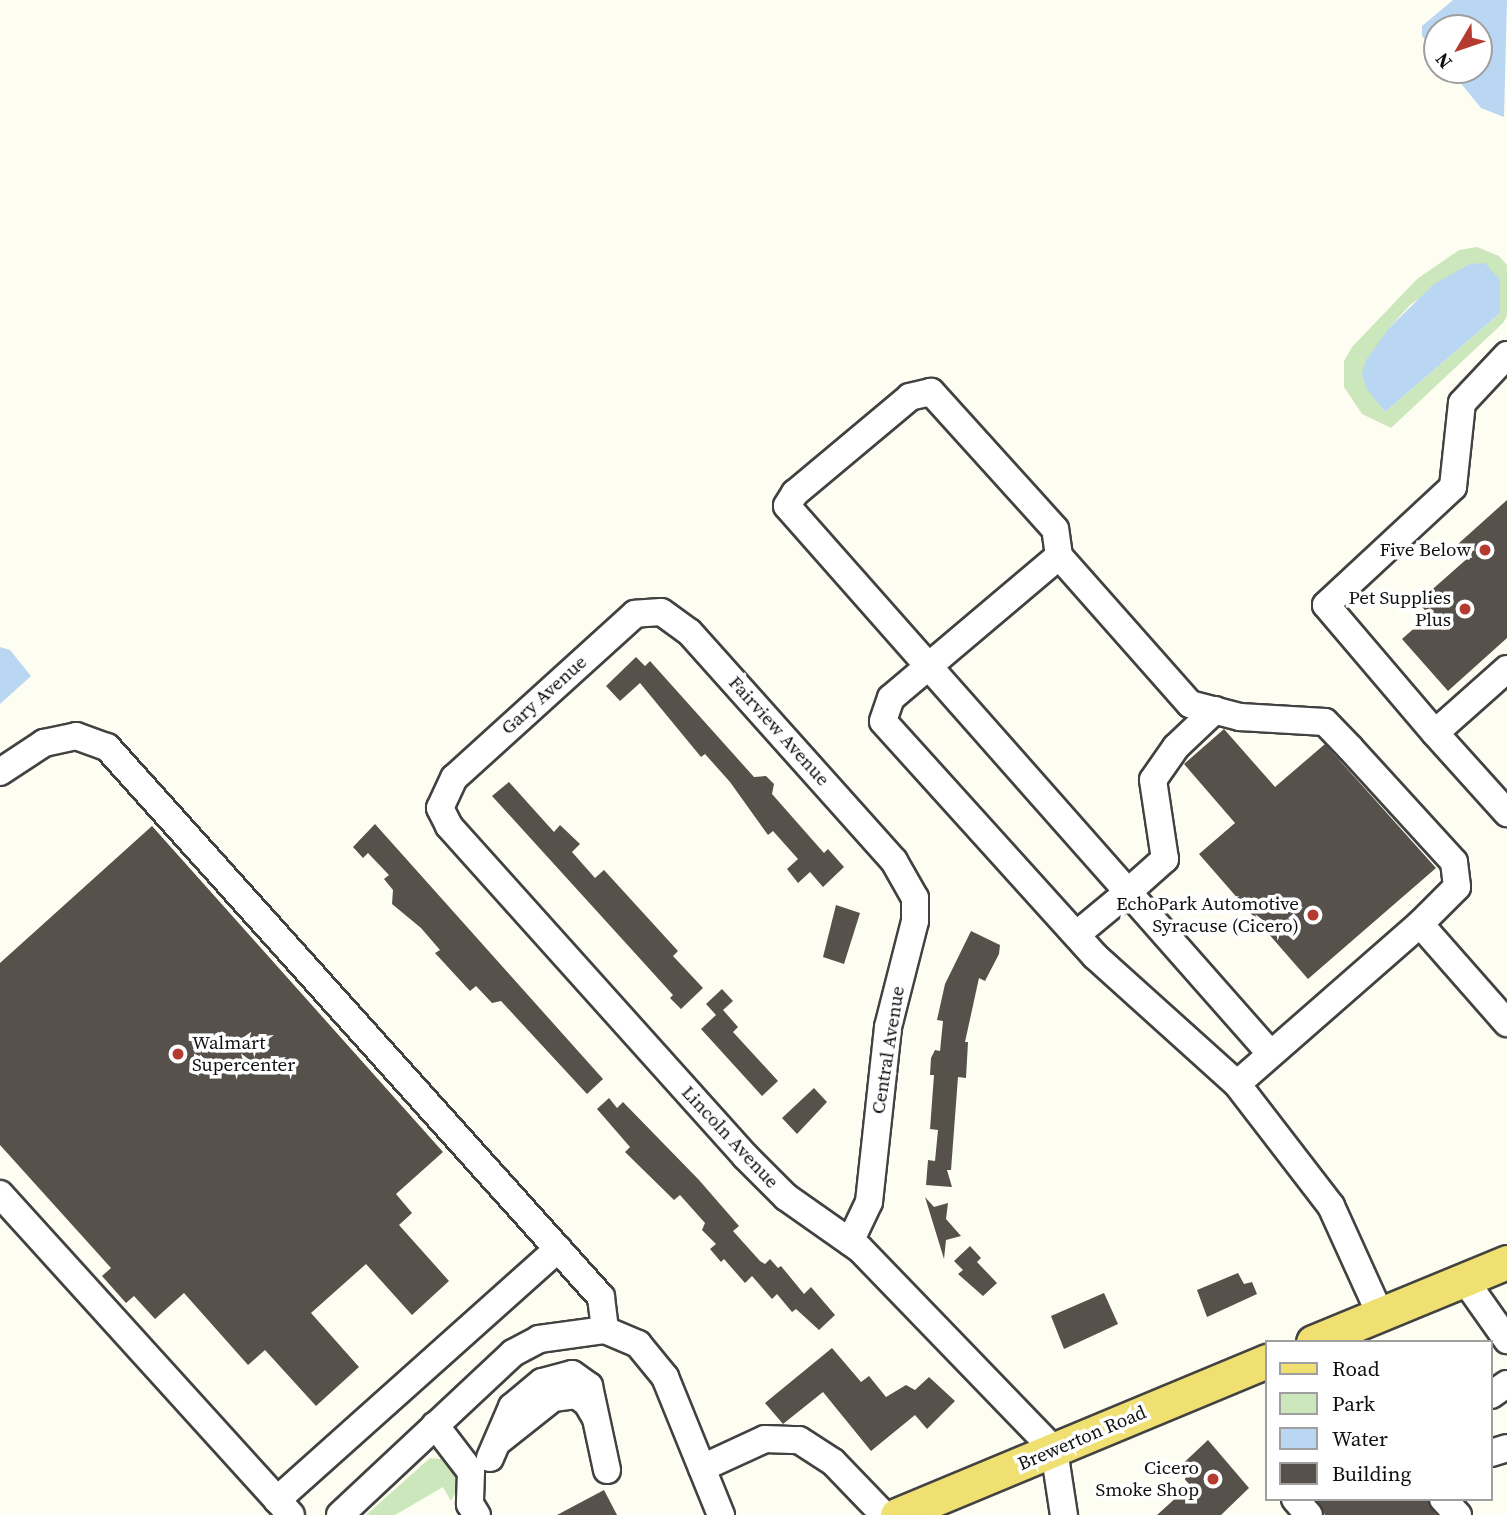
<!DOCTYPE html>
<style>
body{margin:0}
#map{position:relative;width:1507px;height:1515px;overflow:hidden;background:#fefdf1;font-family:"Source Serif 4",serif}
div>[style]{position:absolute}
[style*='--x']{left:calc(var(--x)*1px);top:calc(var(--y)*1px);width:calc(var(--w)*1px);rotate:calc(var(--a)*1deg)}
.green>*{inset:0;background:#cde7bd}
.water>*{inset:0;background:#b9d6f2}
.building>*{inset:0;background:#57514c}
.roads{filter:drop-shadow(2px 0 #424242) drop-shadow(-2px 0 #424242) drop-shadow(0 2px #424242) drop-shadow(0 -2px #424242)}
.minor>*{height:26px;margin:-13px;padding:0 13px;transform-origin:13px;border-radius:13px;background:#fff}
.major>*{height:33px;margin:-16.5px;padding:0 16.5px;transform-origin:16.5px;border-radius:16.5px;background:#efe071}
.dots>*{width:19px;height:19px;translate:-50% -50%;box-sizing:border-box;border:4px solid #fff;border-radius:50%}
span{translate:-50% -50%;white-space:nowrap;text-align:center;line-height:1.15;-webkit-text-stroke:7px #fff;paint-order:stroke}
.poi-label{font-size:19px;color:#0f0f0f}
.right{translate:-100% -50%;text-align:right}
.left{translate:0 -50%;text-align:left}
.street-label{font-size:19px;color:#0f0f0f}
.legend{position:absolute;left:1265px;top:1340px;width:228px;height:161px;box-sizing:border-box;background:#fff;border:2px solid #9f9f9f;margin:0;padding:9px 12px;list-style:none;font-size:21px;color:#0f0f0f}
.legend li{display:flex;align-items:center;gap:14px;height:35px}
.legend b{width:35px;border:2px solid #9f9f9f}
.north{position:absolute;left:1423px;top:14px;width:70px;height:70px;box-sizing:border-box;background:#fff;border:2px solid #9f9f9f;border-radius:50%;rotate:231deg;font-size:19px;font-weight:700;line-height:28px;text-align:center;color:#0f0f0f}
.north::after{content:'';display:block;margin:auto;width:24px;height:32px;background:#b53b30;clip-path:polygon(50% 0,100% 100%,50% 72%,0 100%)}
</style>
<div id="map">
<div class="green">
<i style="clip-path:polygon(evenodd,1477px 247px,1499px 256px,1507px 265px,1507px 316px,1503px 323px,1391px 428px,1362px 414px,1344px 387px,1344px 361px,1352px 347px,1417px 279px,1459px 250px,1477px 247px,1456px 273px,1500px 313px,1385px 412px,1375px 397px,1390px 327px,1410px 305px,1456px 273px)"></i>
<i style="clip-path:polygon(430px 1458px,441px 1459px,455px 1475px,456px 1492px,451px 1501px,443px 1487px,395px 1515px,366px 1515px)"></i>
</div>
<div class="water">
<i style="clip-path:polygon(1453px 0,1507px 0,1504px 117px,1481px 108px,1450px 70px,1479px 70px,1479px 28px,1437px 28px,1437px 54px,1422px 36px,1422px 26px)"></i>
<i style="clip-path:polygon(1485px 263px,1500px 280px,1500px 313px,1385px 412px,1366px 388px,1362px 374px,1366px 360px,1390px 327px,1434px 284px,1470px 264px)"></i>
<i style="clip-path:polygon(0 647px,10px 650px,31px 676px,0 704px)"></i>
</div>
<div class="building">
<i style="clip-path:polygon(1507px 500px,1507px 638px,1448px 691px,1402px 639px,1429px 615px,1418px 602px,1469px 557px,1458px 544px)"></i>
<i style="clip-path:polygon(636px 657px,645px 666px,650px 661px,754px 777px,766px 776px,774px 784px,772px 794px,824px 853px,828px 849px,844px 867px,823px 887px,810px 872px,798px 883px,787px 869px,798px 859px,773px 831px,768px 835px,730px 782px,705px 754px,701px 757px,640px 683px,620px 701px,606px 686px)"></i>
<i style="clip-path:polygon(1224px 729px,1275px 787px,1325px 744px,1436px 868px,1308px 979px,1199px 854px,1235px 823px,1184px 764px)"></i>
<i style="clip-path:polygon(509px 782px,554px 832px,560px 825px,580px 844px,572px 852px,595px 878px,604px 870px,678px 951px,673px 956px,703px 988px,681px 1009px,670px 998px,673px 995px,492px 796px)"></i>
<i style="clip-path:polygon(375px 824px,603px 1079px,587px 1094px,501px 1001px,492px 1003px,476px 986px,470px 991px,435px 953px,440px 950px,421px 928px,392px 904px,393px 890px,384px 879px,389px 875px,368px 853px,363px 858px,353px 847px)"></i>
<i style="clip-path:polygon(152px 826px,443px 1152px,396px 1194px,412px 1213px,399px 1225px,449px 1281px,412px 1315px,366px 1264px,311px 1313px,359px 1367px,316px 1406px,265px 1350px,248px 1365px,184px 1293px,155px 1319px,134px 1296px,126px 1303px,102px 1276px,111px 1268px,0 1145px,0 963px)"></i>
<i style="clip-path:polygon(836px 905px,860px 913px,844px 964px,823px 957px)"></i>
<i style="clip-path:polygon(971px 931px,1000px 945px,999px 954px,985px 981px,979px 978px,965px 1042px,968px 1042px,966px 1078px,958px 1077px,951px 1170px,947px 1170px,952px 1187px,926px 1185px,928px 1160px,935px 1161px,938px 1130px,930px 1129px,934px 1075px,930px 1075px,931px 1058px,935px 1050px,940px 1051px,943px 1021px,937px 1020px,945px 984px)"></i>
<i style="clip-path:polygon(722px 989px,733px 1001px,723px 1010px,738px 1027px,733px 1032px,778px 1081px,762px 1096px,701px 1029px,716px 1015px,706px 1004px)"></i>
<i style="clip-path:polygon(814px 1088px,827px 1102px,797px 1134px,782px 1118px)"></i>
<i style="clip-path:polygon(609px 1098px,617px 1108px,623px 1102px,699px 1180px,739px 1226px,733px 1231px,760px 1261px,765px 1264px,770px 1259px,778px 1268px,781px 1266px,804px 1294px,811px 1287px,835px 1315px,819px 1330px,796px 1309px,792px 1312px,777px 1294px,772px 1299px,752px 1276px,745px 1283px,724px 1259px,721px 1262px,710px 1249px,716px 1244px,702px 1230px,705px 1223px,680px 1195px,674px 1200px,625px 1152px,630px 1147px,597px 1109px)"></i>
<i style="clip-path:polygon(925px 1197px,934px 1207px,948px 1203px,946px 1219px,961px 1236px,946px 1240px,944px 1259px)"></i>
<i style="clip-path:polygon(970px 1246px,981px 1258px,977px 1262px,997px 1283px,983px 1296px,958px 1274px,963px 1270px,954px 1261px)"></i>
<i style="clip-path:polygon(1238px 1273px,1244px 1284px,1252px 1282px,1257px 1294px,1207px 1317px,1197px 1290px)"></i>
<i style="clip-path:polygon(1104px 1293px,1118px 1324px,1064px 1349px,1051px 1316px)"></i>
<i style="clip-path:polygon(832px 1348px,861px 1382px,869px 1376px,886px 1397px,906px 1385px,915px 1390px,929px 1377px,955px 1401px,927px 1429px,915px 1415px,871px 1451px,823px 1392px,783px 1424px,765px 1403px)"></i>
<i style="clip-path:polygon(1208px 1440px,1249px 1488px,1221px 1515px,1157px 1515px,1190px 1485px,1176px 1470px)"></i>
<i style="clip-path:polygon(604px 1490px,617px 1515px,557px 1515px)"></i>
<i style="clip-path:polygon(1316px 1499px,1428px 1499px,1436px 1515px,1325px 1515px)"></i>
</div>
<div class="roads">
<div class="minor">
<i style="--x:1059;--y:556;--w:27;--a:-98"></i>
<i style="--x:1055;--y:529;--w:185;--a:-132.1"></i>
<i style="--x:931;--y:392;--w:22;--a:167"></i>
<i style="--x:910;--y:397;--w:150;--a:140.1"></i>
<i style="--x:795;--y:493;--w:15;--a:122"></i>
<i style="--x:787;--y:506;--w:515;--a:48.54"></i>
<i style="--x:1128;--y:892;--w:67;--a:140.4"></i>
<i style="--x:1507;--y:669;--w:96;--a:138.4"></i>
<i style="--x:1435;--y:733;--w:108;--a:48"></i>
<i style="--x:1215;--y:710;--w:54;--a:136.5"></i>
<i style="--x:1176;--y:747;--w:40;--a:124.9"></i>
<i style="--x:1153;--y:780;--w:80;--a:81.4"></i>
<i style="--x:1165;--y:859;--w:50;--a:138.3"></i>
<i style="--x:1128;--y:892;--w:215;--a:48.6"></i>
<i style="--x:1435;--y:733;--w:168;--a:-130.4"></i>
<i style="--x:1326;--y:605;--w:173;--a:-42.9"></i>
<i style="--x:1453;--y:487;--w:84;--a:-83.9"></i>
<i style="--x:1462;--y:403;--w:66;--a:-46.8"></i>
<i style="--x:0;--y:772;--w:53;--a:-33.4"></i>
<i style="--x:44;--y:743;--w:33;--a:-12"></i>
<i style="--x:76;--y:736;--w:33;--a:20"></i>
<i style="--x:107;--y:747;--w:739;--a:48.07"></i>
<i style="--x:601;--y:1297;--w:33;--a:83"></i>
<i style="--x:1237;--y:1084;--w:191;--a:-138"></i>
<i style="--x:1095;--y:956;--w:316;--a:-132.1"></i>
<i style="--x:883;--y:721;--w:24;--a:-71"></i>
<i style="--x:891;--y:698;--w:220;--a:-40.2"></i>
<i style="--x:1059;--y:556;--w:198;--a:48.5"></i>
<i style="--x:1190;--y:704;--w:52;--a:14.6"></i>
<i style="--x:1240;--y:717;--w:85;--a:3.4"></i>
<i style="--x:1325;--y:722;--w:36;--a:46"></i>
<i style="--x:1350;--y:748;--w:154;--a:47.6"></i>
<i style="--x:1454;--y:862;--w:25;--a:83"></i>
<i style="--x:1457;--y:887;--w:52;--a:135"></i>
<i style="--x:0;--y:1194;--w:433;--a:47.8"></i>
<i style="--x:850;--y:1242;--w:44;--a:-64.6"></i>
<i style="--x:869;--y:1202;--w:176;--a:-83.8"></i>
<i style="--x:888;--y:1027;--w:109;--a:-75.7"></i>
<i style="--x:915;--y:921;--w:23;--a:-90"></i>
<i style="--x:915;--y:898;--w:43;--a:-119.6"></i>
<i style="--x:894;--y:861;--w:307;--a:-131.8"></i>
<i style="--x:689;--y:632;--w:34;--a:-144"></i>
<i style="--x:661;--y:612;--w:26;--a:176"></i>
<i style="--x:635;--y:614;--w:244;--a:137.8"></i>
<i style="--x:454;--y:778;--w:33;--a:115"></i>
<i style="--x:440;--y:808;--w:20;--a:63"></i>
<i style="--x:449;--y:826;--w:443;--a:48.1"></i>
<i style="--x:745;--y:1156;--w:58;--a:45"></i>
<i style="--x:786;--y:1197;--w:90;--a:35.1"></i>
<i style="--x:860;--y:1249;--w:279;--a:46"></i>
<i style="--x:1054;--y:1450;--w:66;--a:81.3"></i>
<i style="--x:1464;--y:1279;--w:75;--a:54.8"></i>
<i style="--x:1380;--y:1314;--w:119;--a:-114.4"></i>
<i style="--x:1331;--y:1206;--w:154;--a:-127.6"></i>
<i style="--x:1237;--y:1084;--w:243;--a:-41.2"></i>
<i style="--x:1420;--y:924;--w:132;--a:48.7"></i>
<i style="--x:1491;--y:1395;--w:19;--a:-35"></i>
<i style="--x:435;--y:1425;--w:59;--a:52.5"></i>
<i style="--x:471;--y:1472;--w:32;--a:92"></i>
<i style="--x:470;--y:1504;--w:13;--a:58"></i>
<i style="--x:500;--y:1440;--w:68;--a:-38.4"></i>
<i style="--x:553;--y:1398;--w:23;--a:-7"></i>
<i style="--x:576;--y:1395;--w:14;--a:36"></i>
<i style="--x:587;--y:1403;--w:16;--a:60"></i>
<i style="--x:1491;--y:1453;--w:17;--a:-17"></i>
<i style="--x:490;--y:1458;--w:56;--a:-66.7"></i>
<i style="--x:512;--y:1407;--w:39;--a:-40"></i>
<i style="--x:542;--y:1382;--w:31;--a:-15"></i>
<i style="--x:572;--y:1374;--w:21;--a:35"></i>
<i style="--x:589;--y:1386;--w:86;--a:77.9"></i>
<i style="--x:702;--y:1468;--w:69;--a:-24.7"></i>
<i style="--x:765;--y:1439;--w:34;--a:2"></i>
<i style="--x:799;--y:1440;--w:40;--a:32.9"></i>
<i style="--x:833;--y:1462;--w:74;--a:46.1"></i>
<i style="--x:1295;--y:1499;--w:21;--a:49"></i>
<i style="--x:1443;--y:1499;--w:22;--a:47"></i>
<i style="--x:277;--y:1500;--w:377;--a:-41.8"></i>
<i style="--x:340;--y:1515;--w:237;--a:-43.1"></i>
<i style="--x:513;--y:1353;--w:30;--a:-28"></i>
<i style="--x:539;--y:1339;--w:67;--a:-7.8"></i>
<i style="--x:605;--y:1330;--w:36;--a:23"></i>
<i style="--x:638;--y:1344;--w:43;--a:50.7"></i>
<i style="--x:665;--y:1377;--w:149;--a:67.9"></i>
</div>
<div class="major">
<i style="--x:1313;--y:1342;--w:210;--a:-22.4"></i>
<i style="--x:897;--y:1515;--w:401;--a:-22.6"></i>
</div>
</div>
<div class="dots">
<i style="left:1485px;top:550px;background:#b53b30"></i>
<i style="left:1465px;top:609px;background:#b53b30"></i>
<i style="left:1313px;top:915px;background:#b53b30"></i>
<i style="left:178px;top:1054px;background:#b53b30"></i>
<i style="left:1213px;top:1479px;background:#b53b30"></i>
</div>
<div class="poi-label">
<span class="right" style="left:1471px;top:550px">Five Below</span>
<span class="right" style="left:1451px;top:609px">Pet Supplies<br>Plus</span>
<span class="right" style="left:1299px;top:915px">EchoPark Automotive<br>Syracuse (Cicero)</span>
<span class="left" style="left:192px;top:1054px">Walmart<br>Supercenter</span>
<span class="right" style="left:1199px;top:1479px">Cicero<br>Smoke Shop</span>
</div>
<div class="street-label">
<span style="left:544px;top:695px;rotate:-42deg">Gary Avenue</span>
<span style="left:779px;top:731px;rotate:48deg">Fairview Avenue</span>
<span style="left:888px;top:1050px;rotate:-81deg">Central Avenue</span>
<span style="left:730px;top:1137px;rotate:47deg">Lincoln Avenue</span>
<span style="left:1082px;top:1438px;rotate:-23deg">Brewerton Road</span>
</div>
<ul class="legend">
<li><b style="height:9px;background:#efe071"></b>Road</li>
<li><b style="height:19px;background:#cde7bd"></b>Park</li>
<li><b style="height:19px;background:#b9d6f2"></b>Water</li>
<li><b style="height:19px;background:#57514c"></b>Building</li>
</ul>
<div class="north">N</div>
</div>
